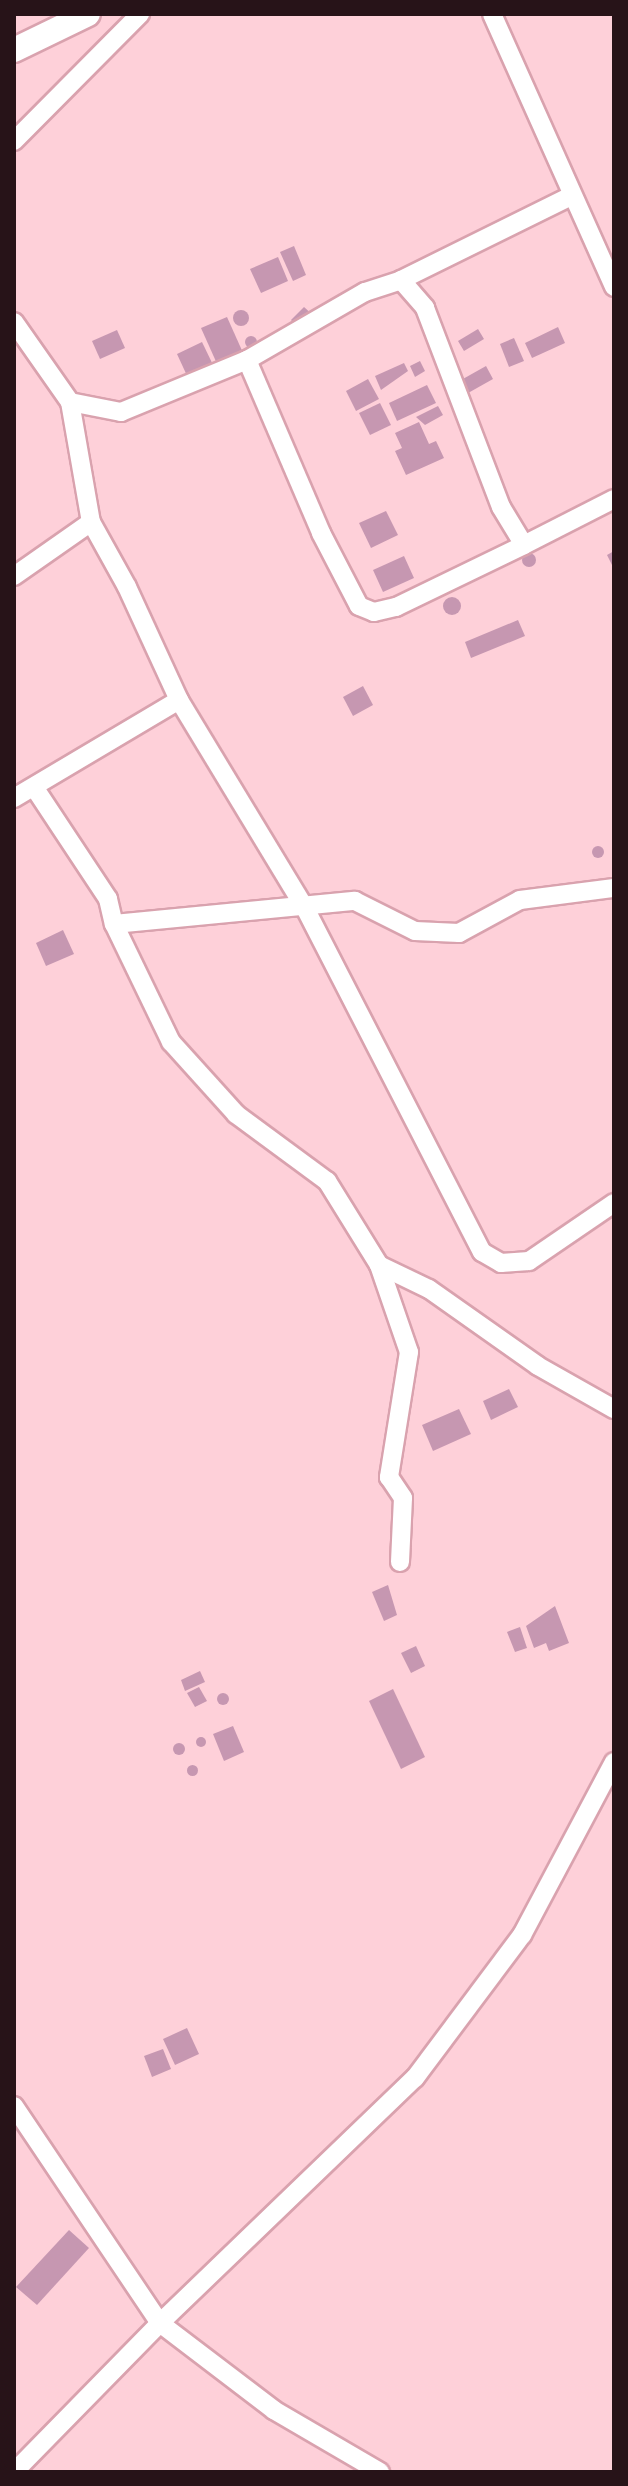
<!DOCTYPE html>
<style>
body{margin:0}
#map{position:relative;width:628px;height:2486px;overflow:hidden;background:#fed0d9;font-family:Montserrat,sans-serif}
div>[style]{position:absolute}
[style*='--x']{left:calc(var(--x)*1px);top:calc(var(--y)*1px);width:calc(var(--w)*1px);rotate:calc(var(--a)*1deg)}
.building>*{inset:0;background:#c697b1}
.round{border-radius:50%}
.roads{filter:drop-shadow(2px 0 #d9a2ae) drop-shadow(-2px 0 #d9a2ae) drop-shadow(0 2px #d9a2ae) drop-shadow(0 -2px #d9a2ae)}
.minor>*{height:18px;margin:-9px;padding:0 9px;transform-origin:9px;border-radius:9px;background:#fff}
.secondary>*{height:24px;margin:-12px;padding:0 12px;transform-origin:12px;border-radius:12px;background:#fff}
span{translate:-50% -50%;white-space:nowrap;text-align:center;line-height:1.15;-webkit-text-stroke:8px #fed0d9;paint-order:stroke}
.frame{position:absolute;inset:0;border:16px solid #271318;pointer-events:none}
</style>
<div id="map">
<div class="building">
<i style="clip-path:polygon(294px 246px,306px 275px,293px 281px,280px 252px)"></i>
<i style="clip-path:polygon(278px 257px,288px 281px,261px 293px,250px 269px)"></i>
<i style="clip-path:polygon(304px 307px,314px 316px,300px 330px,291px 320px)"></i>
<i class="round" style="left:233px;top:310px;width:16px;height:16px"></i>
<i style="clip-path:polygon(227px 317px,244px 355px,218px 366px,201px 328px)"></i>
<i style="clip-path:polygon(558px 327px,565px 343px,532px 358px,525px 343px)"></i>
<i style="clip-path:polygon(478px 329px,484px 339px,464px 351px,458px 341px)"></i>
<i style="clip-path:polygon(117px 330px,125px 348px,100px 359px,92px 341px)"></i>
<i class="round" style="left:245px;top:336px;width:12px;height:12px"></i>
<i style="clip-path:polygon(514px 338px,524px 361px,509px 367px,500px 344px)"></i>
<i style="clip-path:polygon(202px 342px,215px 369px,189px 380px,177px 354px)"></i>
<i style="clip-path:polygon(420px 361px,425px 371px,415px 377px,410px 366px)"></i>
<i style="clip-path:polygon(404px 363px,408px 371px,381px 390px,375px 376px)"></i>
<i style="clip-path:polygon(486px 366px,493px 379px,461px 397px,454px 384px)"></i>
<i style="clip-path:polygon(368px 379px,379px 399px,356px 411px,346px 391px)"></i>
<i style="clip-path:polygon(427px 385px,436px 403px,397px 421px,389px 403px)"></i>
<i style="clip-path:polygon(380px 403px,391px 425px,370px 435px,359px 413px)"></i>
<i style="clip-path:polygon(438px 406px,443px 415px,425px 425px,416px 417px)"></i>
<i style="clip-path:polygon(419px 422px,429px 444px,436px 441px,444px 458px,406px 475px,395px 451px,402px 448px,395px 433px)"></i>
<i style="clip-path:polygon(386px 511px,398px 535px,371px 548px,359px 523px)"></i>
<i style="clip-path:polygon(614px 551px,614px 569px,607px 555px)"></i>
<i class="round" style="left:522px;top:553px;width:14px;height:14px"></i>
<i style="clip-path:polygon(404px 556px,414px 578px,383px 592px,373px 570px)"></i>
<i class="round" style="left:443px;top:597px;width:18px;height:18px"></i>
<i style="clip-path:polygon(518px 620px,525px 636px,471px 658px,465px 642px)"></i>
<i style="clip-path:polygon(363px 686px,373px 705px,353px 716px,343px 697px)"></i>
<i class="round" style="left:592px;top:846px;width:12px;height:12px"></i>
<i style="clip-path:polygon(63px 930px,74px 954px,46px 966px,36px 943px)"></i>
<i style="clip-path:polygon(509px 1389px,518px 1407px,491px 1420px,483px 1401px)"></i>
<i style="clip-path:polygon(459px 1409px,471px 1434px,433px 1451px,422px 1425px)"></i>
<i style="clip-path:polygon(388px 1585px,397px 1615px,384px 1621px,372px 1592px)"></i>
<i style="clip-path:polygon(555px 1606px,569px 1643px,549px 1651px,546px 1643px,534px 1648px,526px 1626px)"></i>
<i style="clip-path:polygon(520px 1627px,527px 1648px,515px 1652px,507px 1632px)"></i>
<i style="clip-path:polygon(416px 1646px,425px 1666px,411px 1673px,401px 1653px)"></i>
<i style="clip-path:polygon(200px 1671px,205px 1682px,185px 1691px,181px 1680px)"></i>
<i style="clip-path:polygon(199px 1687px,207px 1701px,195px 1707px,187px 1693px)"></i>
<i style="clip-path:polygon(393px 1689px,425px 1757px,401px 1769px,369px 1701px)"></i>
<i class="round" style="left:217px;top:1693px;width:12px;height:12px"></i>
<i style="clip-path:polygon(233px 1726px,244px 1752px,224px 1761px,213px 1734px)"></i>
<i class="round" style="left:196px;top:1737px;width:10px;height:10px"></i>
<i class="round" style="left:173px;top:1743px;width:12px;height:12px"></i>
<i class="round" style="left:186.5px;top:1764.5px;width:11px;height:11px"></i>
<i style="clip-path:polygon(187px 2028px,199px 2054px,175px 2065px,163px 2039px)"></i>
<i style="clip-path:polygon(163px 2049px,171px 2069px,152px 2077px,144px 2056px)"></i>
<i style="clip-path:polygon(69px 2230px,89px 2248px,37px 2305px,16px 2287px)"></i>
</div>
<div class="roads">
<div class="minor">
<i style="--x:492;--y:14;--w:299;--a:65.9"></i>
<i style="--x:14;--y:141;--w:179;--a:-45.2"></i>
<i style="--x:401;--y:280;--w:190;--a:-26.3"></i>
<i style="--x:14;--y:322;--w:98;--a:55"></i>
<i style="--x:70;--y:402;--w:52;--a:11.1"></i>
<i style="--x:121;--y:412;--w:136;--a:-22.4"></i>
<i style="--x:247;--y:360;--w:136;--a:-30"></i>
<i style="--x:365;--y:292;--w:38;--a:-18"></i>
<i style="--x:401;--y:280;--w:37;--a:49"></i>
<i style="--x:425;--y:308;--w:213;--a:69.1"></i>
<i style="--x:501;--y:507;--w:44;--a:58.8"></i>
<i style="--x:524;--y:545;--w:101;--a:-27.1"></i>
<i style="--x:247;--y:360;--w:188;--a:66.8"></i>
<i style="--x:321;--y:533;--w:82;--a:62.5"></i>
<i style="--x:359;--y:606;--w:16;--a:22"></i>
<i style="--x:374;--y:612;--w:23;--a:-13"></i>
<i style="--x:396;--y:607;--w:142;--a:-25.8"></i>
<i style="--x:70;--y:402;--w:122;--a:80.1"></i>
<i style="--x:91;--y:522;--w:74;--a:61"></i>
<i style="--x:127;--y:587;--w:124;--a:65.3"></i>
<i style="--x:179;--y:700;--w:241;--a:58.8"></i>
<i style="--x:304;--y:906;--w:389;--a:62.8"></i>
<i style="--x:482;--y:1252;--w:22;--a:30"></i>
<i style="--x:501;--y:1263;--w:28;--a:-4"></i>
<i style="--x:529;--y:1261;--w:103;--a:-34.3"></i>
<i style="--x:14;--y:576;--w:94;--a:-35"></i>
<i style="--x:34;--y:787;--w:134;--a:56.5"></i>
<i style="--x:108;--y:899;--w:26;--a:77"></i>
<i style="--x:114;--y:924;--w:131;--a:64.2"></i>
<i style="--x:171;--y:1042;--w:97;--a:47.9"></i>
<i style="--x:236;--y:1114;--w:113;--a:36.4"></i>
<i style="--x:327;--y:1181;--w:99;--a:58.2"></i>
<i style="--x:379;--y:1265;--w:55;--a:25.6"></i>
<i style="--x:429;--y:1289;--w:133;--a:35.2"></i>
<i style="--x:538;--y:1366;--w:87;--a:29.5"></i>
<i style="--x:14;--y:798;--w:192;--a:-30.7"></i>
<i style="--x:114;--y:924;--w:242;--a:-5.5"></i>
<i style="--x:355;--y:901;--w:67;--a:26.6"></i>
<i style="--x:415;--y:931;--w:44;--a:2.6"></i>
<i style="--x:459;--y:933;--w:69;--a:-28.4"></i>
<i style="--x:520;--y:900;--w:95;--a:-7.3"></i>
<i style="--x:379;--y:1265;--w:92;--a:71"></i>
<i style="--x:409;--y:1352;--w:127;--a:99.1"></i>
<i style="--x:389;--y:1477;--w:25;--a:56"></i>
<i style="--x:403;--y:1498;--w:64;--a:92.7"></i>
<i style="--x:14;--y:2106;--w:262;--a:56.1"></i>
<i style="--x:160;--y:2323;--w:209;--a:134.4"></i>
<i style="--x:380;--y:2472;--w:123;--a:-149.7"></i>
<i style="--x:274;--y:2410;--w:143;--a:-142.7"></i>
<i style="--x:160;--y:2323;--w:354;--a:-43.9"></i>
<i style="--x:415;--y:2078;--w:179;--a:-53.2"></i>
<i style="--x:522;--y:1935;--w:196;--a:-62"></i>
</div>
<div class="secondary">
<i style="--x:14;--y:50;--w:82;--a:-25.9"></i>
</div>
</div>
<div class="frame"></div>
</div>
